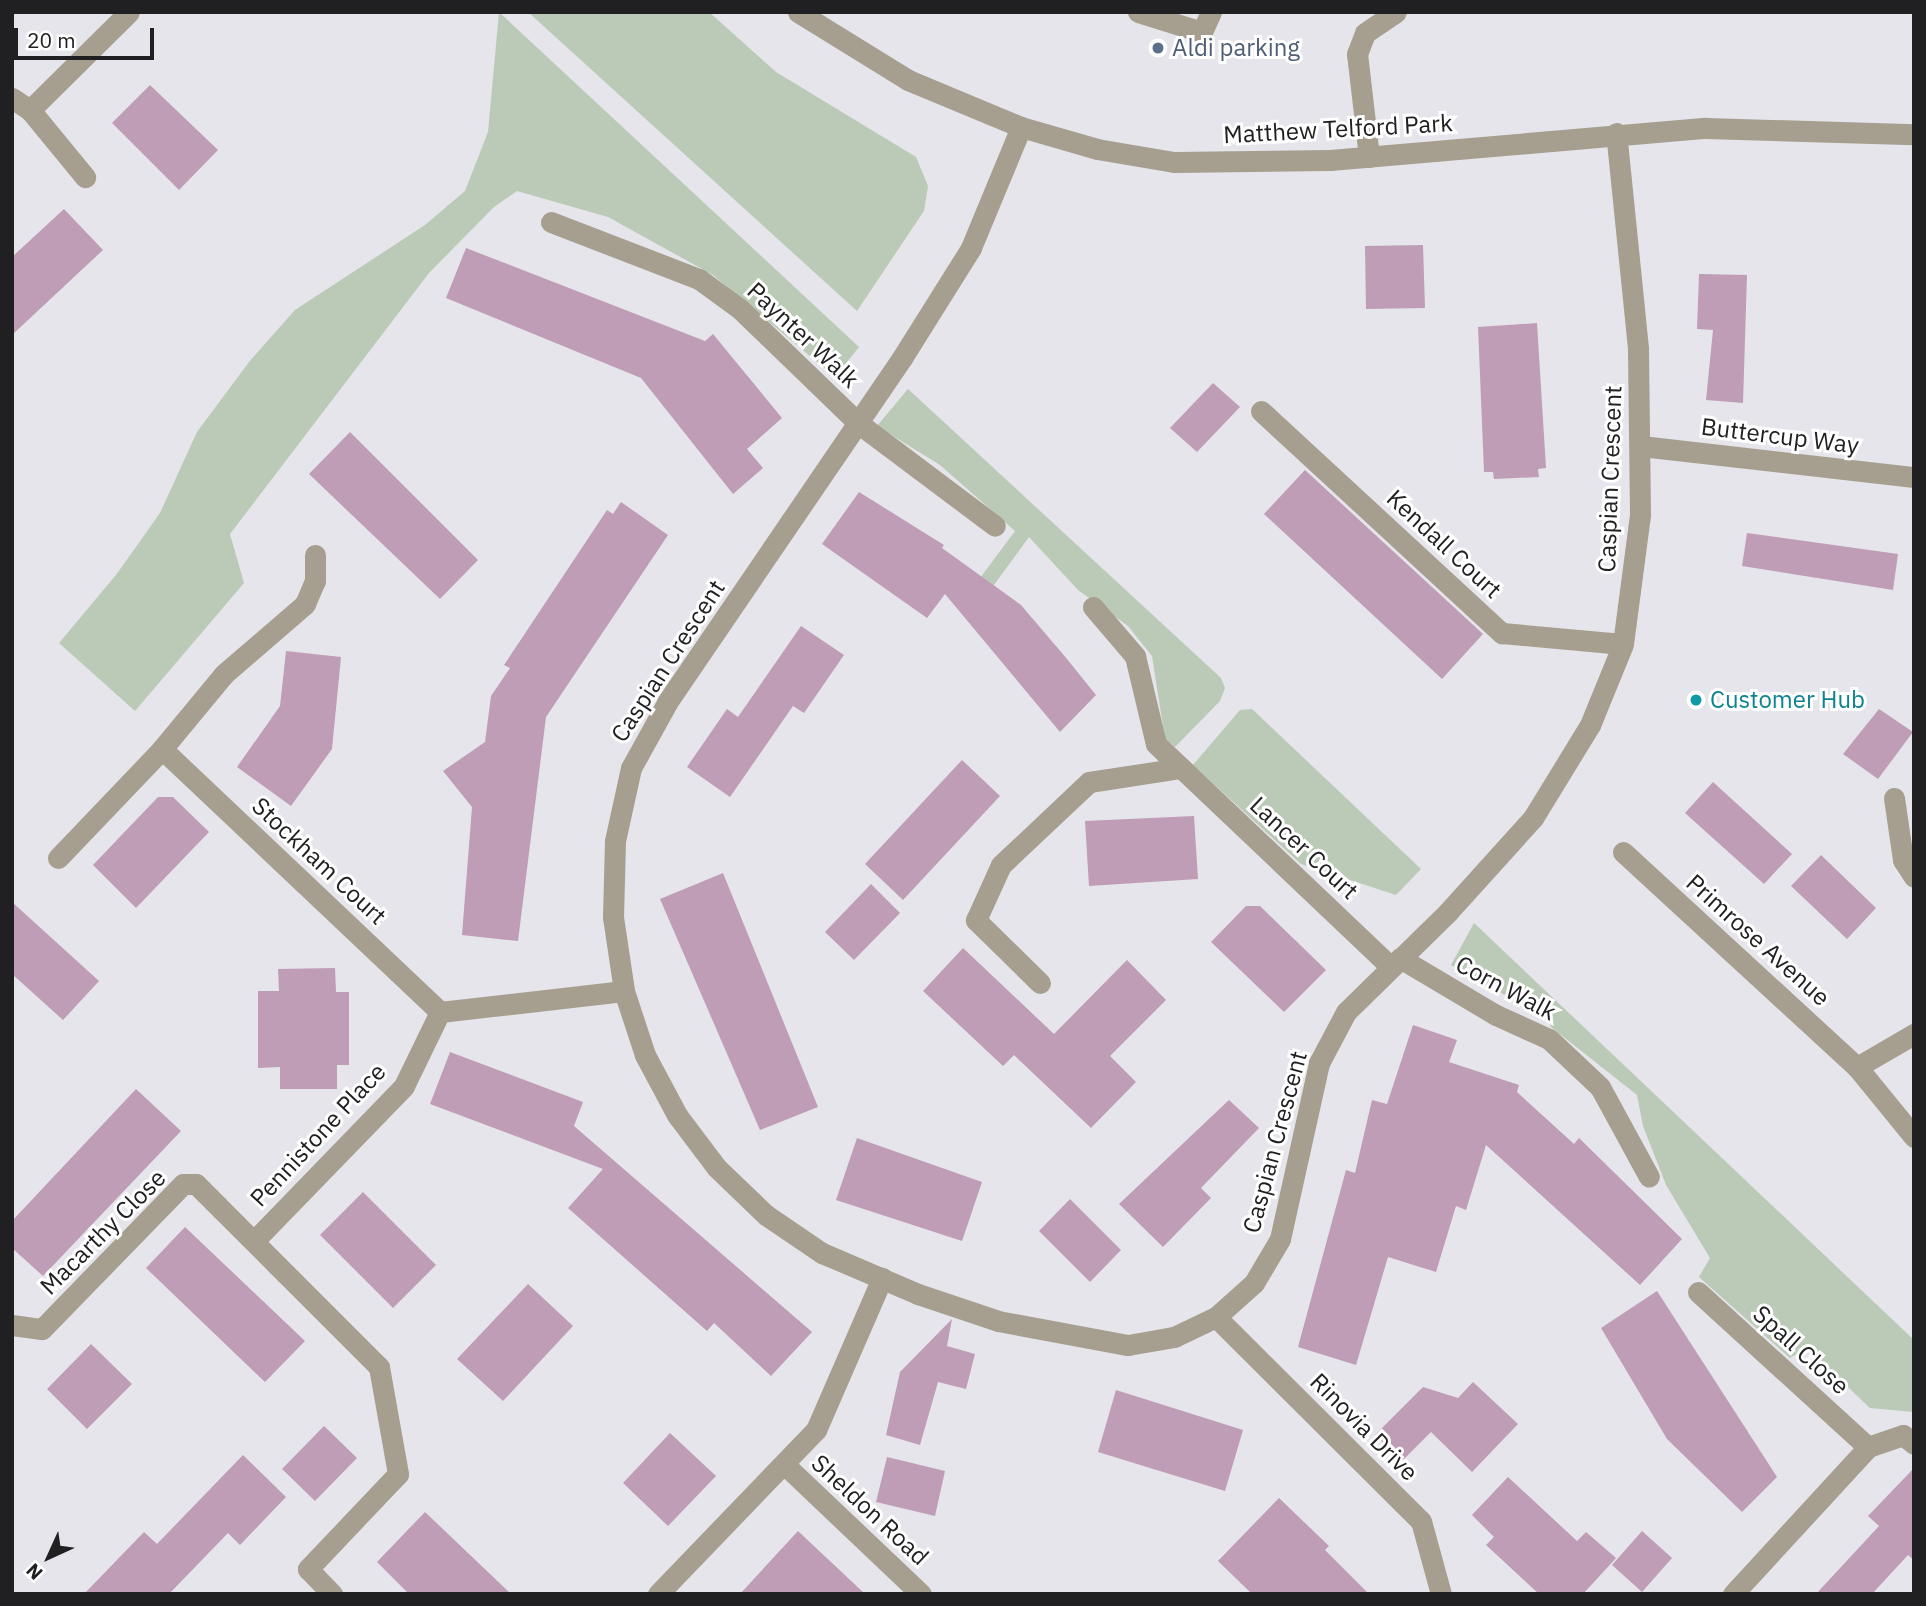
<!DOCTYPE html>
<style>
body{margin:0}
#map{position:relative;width:1926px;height:1606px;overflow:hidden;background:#e5e5eb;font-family:"IBM Plex Sans",sans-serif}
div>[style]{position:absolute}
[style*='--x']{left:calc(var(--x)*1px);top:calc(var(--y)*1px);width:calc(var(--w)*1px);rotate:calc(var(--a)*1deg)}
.green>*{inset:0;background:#bacab6}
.building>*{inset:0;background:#bf9db6}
.lane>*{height:21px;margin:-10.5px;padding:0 10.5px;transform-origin:10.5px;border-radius:10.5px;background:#a69f8f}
.street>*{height:21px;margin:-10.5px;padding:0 10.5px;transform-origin:10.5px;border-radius:10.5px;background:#a69f8f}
.dots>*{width:19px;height:19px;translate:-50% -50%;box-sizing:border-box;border:4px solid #fff;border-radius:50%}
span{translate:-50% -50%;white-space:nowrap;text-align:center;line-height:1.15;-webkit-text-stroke:6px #fff;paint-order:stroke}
.service-label{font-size:24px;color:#4e5e75}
.left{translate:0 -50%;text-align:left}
.street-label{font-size:24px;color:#202022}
.culture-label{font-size:24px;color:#0d838f}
.frame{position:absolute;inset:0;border:14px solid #202022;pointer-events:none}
.north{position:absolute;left:14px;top:1522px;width:70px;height:70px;-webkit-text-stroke:5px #fff;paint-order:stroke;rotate:225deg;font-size:19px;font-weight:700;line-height:28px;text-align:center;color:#202022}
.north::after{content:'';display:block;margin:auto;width:24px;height:32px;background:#202022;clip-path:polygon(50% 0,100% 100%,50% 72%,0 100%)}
.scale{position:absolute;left:14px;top:28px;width:140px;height:32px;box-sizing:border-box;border:4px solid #202022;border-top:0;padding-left:9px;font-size:21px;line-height:24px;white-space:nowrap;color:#202022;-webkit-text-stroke:5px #fff;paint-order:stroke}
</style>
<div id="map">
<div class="green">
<i style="clip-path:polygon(499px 12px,859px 347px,835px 377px,713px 275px,608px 217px,517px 191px,494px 207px,429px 273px,230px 534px,244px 583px,135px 711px,59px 643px,116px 575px,160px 513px,197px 432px,249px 362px,295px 310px,425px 225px,465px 191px,488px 132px)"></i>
<i style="clip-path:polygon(528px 12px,709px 12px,776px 72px,916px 157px,928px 186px,924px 211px,857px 311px)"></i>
<i style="clip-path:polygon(908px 389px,1221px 678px,1225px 688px,1220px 701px,1175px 747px,1165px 739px,1152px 656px,1128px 626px,1078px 590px,1029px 537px,983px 600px,972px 589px,1015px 531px,940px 465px,877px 426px)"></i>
<i style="clip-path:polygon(1252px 709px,1421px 869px,1396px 895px,1301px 864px,1193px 765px,1240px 710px)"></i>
<i style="clip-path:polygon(1474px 923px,1914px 1340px,1914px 1412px,1870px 1408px,1807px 1348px,1790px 1358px,1699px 1277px,1710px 1258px,1666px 1185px,1643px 1126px,1637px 1095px,1551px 1027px,1548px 1019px,1451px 965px)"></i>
</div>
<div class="building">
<i style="clip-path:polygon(150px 85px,218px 150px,179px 190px,112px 123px)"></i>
<i style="clip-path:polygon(64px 209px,103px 250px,12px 335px,12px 257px)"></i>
<i style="clip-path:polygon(1423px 245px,1425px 308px,1366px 309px,1365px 246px)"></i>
<i style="clip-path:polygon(466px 248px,705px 341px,713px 334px,782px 418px,747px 449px,763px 468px,733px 494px,641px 378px,446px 298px)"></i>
<i style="clip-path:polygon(1699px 274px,1747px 275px,1743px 403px,1706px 400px,1713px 330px,1697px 329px)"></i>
<i style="clip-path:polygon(1537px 323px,1546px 468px,1538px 469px,1539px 477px,1494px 479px,1493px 472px,1484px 472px,1478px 327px)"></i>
<i style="clip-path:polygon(1213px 383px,1240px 407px,1197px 452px,1170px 428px)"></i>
<i style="clip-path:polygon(350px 432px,478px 560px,440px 599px,309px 474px)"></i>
<i style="clip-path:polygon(1305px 470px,1483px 634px,1442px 679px,1264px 514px)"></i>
<i style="clip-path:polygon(859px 492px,944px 545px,942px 548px,1021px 605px,1067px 659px,1096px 695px,1060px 732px,945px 594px,927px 618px,822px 544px)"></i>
<i style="clip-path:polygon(621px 502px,668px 535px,546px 717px,518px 941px,462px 935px,472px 807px,443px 771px,485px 742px,491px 696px,510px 668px,504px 665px,607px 510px,613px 514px)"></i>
<i style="clip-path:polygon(1747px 533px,1898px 554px,1893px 590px,1742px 566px)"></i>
<i style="clip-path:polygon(801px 626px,844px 655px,804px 713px,793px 706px,730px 797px,687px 767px,727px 709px,738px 717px)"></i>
<i style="clip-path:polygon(286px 651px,341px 657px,332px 749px,291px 806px,237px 767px,280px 706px)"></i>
<i style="clip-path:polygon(1879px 709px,1913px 732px,1878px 779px,1843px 754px)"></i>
<i style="clip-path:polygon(962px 760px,1000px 796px,903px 900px,865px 864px)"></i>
<i style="clip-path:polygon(1713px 782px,1792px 854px,1764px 884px,1685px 813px)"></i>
<i style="clip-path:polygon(158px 797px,173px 797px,209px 832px,136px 908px,93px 865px)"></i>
<i style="clip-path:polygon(1194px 816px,1198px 879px,1089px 886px,1085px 821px)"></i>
<i style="clip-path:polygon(1821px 855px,1876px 908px,1847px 939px,1791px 886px)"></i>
<i style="clip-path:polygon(723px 873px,818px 1107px,760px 1130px,660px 899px)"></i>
<i style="clip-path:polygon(871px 884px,900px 913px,854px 960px,825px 932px)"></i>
<i style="clip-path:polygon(12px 902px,99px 981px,63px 1020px,12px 974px)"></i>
<i style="clip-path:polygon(1246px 906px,1260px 906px,1326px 970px,1284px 1012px,1211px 942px)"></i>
<i style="clip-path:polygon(963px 948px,1054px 1034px,1127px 960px,1166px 1000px,1110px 1056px,1136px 1082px,1091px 1128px,1014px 1055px,1003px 1066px,923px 991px)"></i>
<i style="clip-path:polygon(335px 968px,336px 992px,349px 992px,349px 1065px,337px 1065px,337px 1089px,280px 1089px,280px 1067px,258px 1068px,258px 991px,279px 991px,278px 969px)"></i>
<i style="clip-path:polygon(1413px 1025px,1457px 1040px,1449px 1062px,1519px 1085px,1517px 1092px,1574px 1144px,1579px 1138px,1682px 1239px,1640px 1285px,1486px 1145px,1466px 1210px,1456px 1206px,1436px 1272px,1388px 1257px,1356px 1365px,1298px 1347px,1346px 1170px,1355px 1173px,1372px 1100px,1387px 1104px)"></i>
<i style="clip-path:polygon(450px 1052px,583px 1102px,574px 1126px,812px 1332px,771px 1376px,714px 1323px,707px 1331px,568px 1208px,603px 1169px,430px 1104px)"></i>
<i style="clip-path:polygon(136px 1089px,181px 1131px,43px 1276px,12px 1248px,12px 1221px)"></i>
<i style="clip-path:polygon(1229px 1100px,1259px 1128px,1201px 1188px,1211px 1198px,1163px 1247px,1119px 1204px)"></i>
<i style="clip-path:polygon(857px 1138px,982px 1182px,962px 1241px,836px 1200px)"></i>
<i style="clip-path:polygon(363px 1192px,436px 1265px,393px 1308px,320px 1235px)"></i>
<i style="clip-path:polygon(1070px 1199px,1121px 1250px,1090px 1282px,1039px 1231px)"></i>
<i style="clip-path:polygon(185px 1227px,305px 1341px,265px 1382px,146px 1268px)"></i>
<i style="clip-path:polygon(528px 1284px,573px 1326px,503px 1401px,457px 1359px)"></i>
<i style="clip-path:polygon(1657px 1291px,1777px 1477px,1742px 1512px,1667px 1439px,1601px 1328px)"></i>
<i style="clip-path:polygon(952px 1319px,947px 1346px,975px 1354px,966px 1389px,938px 1382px,920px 1445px,886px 1435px,900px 1372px)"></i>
<i style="clip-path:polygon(91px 1344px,132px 1384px,87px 1429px,47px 1389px)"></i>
<i style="clip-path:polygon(1473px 1382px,1518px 1424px,1472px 1472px,1431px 1432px,1402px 1461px,1375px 1435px,1423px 1387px,1458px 1398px)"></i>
<i style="clip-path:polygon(1116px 1390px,1243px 1430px,1225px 1491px,1098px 1452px)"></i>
<i style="clip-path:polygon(324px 1426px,357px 1458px,315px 1501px,282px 1469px)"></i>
<i style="clip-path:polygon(670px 1433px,716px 1476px,668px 1526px,623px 1483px)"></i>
<i style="clip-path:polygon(243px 1455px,286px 1497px,240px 1545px,228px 1533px,169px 1594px,84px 1594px,144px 1532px,157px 1544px)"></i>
<i style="clip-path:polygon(887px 1457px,945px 1471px,935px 1516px,876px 1502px)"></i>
<i style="clip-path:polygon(1914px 1468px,1914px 1560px,1908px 1555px,1872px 1594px,1816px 1594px,1879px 1526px,1868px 1516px)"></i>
<i style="clip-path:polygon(1508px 1477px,1577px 1541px,1586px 1532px,1616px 1558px,1583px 1594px,1539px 1594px,1486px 1545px,1494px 1537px,1472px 1515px)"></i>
<i style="clip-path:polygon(1279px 1498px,1329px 1546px,1325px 1550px,1369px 1594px,1252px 1594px,1218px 1561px)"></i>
<i style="clip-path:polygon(425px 1512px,511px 1594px,409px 1594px,377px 1562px)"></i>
<i style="clip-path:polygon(798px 1531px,865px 1594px,740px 1594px)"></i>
<i style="clip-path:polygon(1642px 1531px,1672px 1558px,1642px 1592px,1612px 1565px)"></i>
</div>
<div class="lane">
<i style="--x:1138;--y:12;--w:67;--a:17.4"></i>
<i style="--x:1202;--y:32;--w:22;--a:-66"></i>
<i style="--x:1369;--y:157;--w:104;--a:-96.6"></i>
<i style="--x:1357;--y:54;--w:22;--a:-69"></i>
<i style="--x:1365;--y:33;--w:37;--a:-34"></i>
</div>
<div class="street">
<i style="--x:798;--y:12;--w:129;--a:31.7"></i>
<i style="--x:908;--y:80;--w:122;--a:22.6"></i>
<i style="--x:1021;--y:127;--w:79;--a:16.1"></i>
<i style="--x:1097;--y:149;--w:78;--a:9.6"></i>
<i style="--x:1174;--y:162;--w:156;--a:-0.7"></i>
<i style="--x:1330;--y:160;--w:377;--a:-4.9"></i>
<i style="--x:1706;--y:128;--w:208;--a:1.7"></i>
<i style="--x:12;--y:98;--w:22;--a:34"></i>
<i style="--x:30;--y:110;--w:87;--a:50.6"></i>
<i style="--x:30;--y:110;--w:139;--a:-44.7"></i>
<i style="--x:1021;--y:127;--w:131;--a:112.5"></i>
<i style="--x:971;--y:248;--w:130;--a:122.1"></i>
<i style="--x:902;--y:358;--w:417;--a:124.3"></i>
<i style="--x:667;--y:703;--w:74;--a:119"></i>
<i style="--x:631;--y:768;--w:75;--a:102.4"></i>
<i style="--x:615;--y:841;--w:76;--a:91.5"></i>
<i style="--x:613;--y:917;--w:75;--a:81.5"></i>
<i style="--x:624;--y:991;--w:67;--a:71.8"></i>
<i style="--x:645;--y:1055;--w:68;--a:61.9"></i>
<i style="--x:677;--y:1115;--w:66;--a:53"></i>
<i style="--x:717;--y:1168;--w:68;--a:43.8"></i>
<i style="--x:766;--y:1215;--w:68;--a:34.2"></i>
<i style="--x:822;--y:1253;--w:104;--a:23.1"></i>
<i style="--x:918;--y:1294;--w:84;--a:18.6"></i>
<i style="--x:998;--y:1321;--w:132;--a:10.5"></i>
<i style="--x:1128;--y:1345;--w:47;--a:-9.9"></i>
<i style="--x:1174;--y:1337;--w:47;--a:-25.5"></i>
<i style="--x:1216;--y:1317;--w:51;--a:-41.8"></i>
<i style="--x:1254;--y:1283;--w:51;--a:-59.4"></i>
<i style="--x:1280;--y:1239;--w:180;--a:-77.5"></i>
<i style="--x:1319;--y:1063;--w:58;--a:-62.1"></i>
<i style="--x:1346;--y:1012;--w:143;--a:-44.4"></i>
<i style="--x:1448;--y:912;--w:127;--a:-47.9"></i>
<i style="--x:1533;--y:818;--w:109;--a:-58.5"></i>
<i style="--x:1590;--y:725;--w:87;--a:-67.8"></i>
<i style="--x:1623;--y:644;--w:131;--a:-82.5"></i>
<i style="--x:1640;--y:514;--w:166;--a:-90.7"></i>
<i style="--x:1638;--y:348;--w:216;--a:-95.8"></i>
<i style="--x:551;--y:222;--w:159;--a:21.1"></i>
<i style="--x:699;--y:279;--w:51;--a:36.2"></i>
<i style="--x:740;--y:309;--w:164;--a:44"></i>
<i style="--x:858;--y:423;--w:171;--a:36.9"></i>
<i style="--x:1261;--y:411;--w:328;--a:42.7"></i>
<i style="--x:1502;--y:633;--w:121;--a:5.2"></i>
<i style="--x:1641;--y:446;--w:275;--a:6.5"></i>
<i style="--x:1093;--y:607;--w:65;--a:49.4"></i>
<i style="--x:1135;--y:656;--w:90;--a:76.6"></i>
<i style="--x:1156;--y:744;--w:324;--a:43.5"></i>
<i style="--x:162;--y:749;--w:383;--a:43.4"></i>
<i style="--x:1894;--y:798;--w:63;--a:81.7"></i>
<i style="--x:1903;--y:860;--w:20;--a:57"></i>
<i style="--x:1623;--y:852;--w:318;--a:42.6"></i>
<i style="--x:1857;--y:1067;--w:90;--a:50.8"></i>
<i style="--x:58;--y:858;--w:151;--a:-46.3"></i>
<i style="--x:162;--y:749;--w:97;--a:-50.4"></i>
<i style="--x:224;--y:674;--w:107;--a:-40.8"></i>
<i style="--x:305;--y:604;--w:25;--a:-67"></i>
<i style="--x:315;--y:581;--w:26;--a:-90"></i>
<i style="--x:1400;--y:958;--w:112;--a:30.7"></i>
<i style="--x:1496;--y:1015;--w:58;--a:24.4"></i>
<i style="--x:1549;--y:1039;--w:70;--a:43.3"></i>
<i style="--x:1600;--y:1087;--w:102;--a:61.4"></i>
<i style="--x:1040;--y:983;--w:90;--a:-135.5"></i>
<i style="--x:976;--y:920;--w:60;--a:-65.6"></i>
<i style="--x:1001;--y:865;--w:121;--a:-43.3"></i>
<i style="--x:1089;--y:782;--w:93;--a:-8.7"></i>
<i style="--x:440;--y:1012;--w:185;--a:-6.5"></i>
<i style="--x:1857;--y:1067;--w:66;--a:-30.1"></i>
<i style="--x:255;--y:1240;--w:214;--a:-45.9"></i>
<i style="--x:404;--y:1086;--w:82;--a:-64.1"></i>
<i style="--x:1698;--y:1292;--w:230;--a:42.4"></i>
<i style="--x:1216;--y:1317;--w:289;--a:44.9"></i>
<i style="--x:1421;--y:1521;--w:76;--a:74.7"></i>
<i style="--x:12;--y:1325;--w:30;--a:8"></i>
<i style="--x:42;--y:1329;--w:202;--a:-45.8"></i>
<i style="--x:183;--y:1184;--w:13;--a:0"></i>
<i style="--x:196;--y:1184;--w:259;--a:45"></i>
<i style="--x:379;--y:1367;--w:109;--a:79.9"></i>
<i style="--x:398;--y:1474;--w:131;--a:133.5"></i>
<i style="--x:308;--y:1569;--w:35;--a:46"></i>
<i style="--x:784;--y:1464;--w:189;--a:43.5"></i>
<i style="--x:658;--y:1594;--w:228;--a:-46.1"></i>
<i style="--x:816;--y:1430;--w:166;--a:-66.5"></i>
<i style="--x:1733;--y:1594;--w:200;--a:-47.4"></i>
<i style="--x:1868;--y:1447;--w:37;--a:-19"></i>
<i style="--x:1903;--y:1435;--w:14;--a:39"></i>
</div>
<div class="dots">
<i style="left:1158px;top:48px;background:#5c6f8a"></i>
<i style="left:1696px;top:700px;background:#0f9aa8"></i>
</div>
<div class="service-label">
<span class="left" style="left:1172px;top:48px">Aldi parking</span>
</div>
<div class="street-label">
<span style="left:1338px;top:129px;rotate:-3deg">Matthew Telford Park</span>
<span style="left:803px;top:335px;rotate:43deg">Paynter Walk</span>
<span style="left:1780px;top:436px;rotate:7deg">Buttercup Way</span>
<span style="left:1610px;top:479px;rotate:-88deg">Caspian Crescent</span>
<span style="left:1444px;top:544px;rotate:43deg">Kendall Court</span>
<span style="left:668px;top:661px;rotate:-57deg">Caspian Crescent</span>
<span style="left:1304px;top:848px;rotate:43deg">Lancer Court</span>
<span style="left:319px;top:861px;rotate:43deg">Stockham Court</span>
<span style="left:1758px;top:940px;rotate:42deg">Primrose Avenue</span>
<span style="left:1506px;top:988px;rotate:28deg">Corn Walk</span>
<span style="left:318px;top:1135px;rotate:-47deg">Pennistone Place</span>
<span style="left:1275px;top:1142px;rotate:-75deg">Caspian Crescent</span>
<span style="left:103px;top:1232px;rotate:-45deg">Macarthy Close</span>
<span style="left:1801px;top:1350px;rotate:42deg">Spall Close</span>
<span style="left:1364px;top:1427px;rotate:45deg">Rinovia Drive</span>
<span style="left:870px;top:1510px;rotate:43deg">Sheldon Road</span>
</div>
<div class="culture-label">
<span class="left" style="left:1710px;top:700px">Customer Hub</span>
</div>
<div class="frame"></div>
<div class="north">N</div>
<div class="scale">20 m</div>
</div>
